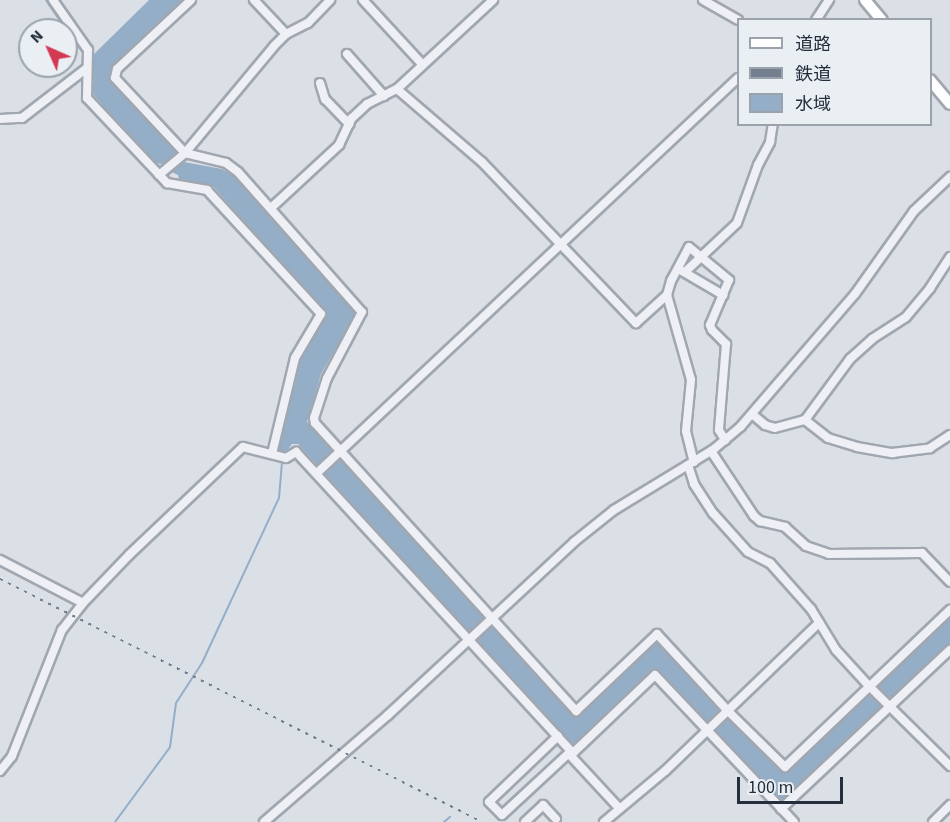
<!DOCTYPE html>
<meta charset="utf-8">
<style>
body{margin:0}
#map{position:relative;width:950px;height:822px;overflow:hidden;background:#dbe0e6;font-family:"Source Sans 3","Noto Sans JP",sans-serif}
div>[style]{position:absolute}
[style*='--x']{left:calc(var(--x)*1px);top:calc(var(--y)*1px);width:calc(var(--w)*1px);rotate:calc(var(--a)*1deg)}
.water>*{inset:0;background:#94aec8}
.stream>*{height:2px;margin:-1px;padding:0 1px;transform-origin:1px;border-radius:1px;background:#94aec8}
.roads{filter:drop-shadow(2px 0 #a1a7b0) drop-shadow(-2px 0 #a1a7b0) drop-shadow(0 2px #a1a7b0) drop-shadow(0 -2px #a1a7b0)}
.minor>*{height:8px;margin:-4px;padding:0 4px;transform-origin:4px;border-radius:4px;background:#eef0f5}
.major>*{height:10px;margin:-5px;padding:0 5px;transform-origin:5px;border-radius:5px;background:#fff}
.rail>*{height:2px;margin-top:-1px;transform-origin:0;background:repeating-linear-gradient(90deg,#747f90 0 3px,transparent 0 9px)}
span{translate:-50% -50%;white-space:nowrap;text-align:center;line-height:1.15;-webkit-text-stroke:6px #eaeff4;paint-order:stroke}
.legend{position:absolute;left:737px;top:18px;width:195px;height:108px;box-sizing:border-box;background:#eaeff4;border:2px solid #9ba2ab;margin:0;padding:8px 10px;list-style:none;font-size:18px;color:#252e3d}
.legend li{display:flex;align-items:center;gap:12px;height:30px}
.legend b{width:30px;border:2px solid #9ba2ab}
.north{position:absolute;left:18px;top:18px;width:60px;height:60px;box-sizing:border-box;background:#eaeff4;border:2px solid #9ba2ab;border-radius:50%;rotate:315deg;font-size:16px;font-weight:700;line-height:24px;text-align:center;color:#252e3d}
.north::after{content:'';display:block;margin:auto;width:21px;height:27px;background:#d33953;clip-path:polygon(50% 0,100% 100%,50% 72%,0 100%)}
.scale{position:absolute;left:737px;top:777px;width:106px;height:27px;box-sizing:border-box;border:3px solid #252e3d;border-top:0;padding-left:8px;font-size:18px;line-height:21px;white-space:nowrap;color:#252e3d;-webkit-text-stroke:4px #eaeff4;paint-order:stroke}
</style>
<div id="map">
<div class="water">
<i style="clip-path:polygon(149px 0,183px 0,111px 69px,111px 79px,184px 162px,222px 169px,238px 179px,357px 311px,321px 374px,307px 422px,576px 715px,657px 640px,784px 773px,950px 618px,950px 644px,781px 804px,657px 672px,574px 747px,298px 444px,292px 444px,286px 452px,276px 451px,299px 359px,326px 315px,213px 186px,179px 179px,178px 175px,170px 171px,162px 164px,153px 163px,93px 94px,94px 54px)"></i>
</div>
<div class="stream">
<i style="--x:46;--y:0;--w:36;--a:56"></i>
<i style="--x:66;--y:30;--w:28;--a:49"></i>
<i style="--x:115;--y:822;--w:93;--a:-53.7"></i>
<i style="--x:170;--y:747;--w:44;--a:-82.2"></i>
<i style="--x:176;--y:703;--w:48;--a:-57"></i>
<i style="--x:202;--y:663;--w:182;--a:-65"></i>
<i style="--x:279;--y:498;--w:48;--a:-85.2"></i>
<i style="--x:444;--y:822;--w:8;--a:-40"></i>
</div>
<div class="roads">
<div class="minor">
<i style="--x:53;--y:0;--w:61;--a:55"></i>
<i style="--x:88;--y:50;--w:48;--a:91.2"></i>
<i style="--x:87;--y:98;--w:117;--a:46.7"></i>
<i style="--x:167;--y:183;--w:41;--a:9.9"></i>
<i style="--x:207;--y:190;--w:168;--a:47.4"></i>
<i style="--x:321;--y:314;--w:51;--a:120.6"></i>
<i style="--x:295;--y:358;--w:99;--a:103.5"></i>
<i style="--x:191;--y:0;--w:101;--a:137"></i>
<i style="--x:117;--y:69;--w:9;--a:103"></i>
<i style="--x:115;--y:78;--w:103;--a:47"></i>
<i style="--x:185;--y:153;--w:42;--a:13.7"></i>
<i style="--x:226;--y:163;--w:15;--a:37"></i>
<i style="--x:238;--y:172;--w:187;--a:48.5"></i>
<i style="--x:362;--y:312;--w:75;--a:117.9"></i>
<i style="--x:327;--y:378;--w:42;--a:108"></i>
<i style="--x:314;--y:418;--w:5;--a:79"></i>
<i style="--x:315;--y:423;--w:389;--a:47.8"></i>
<i style="--x:576;--y:711;--w:112;--a:-43.5"></i>
<i style="--x:657;--y:634;--w:105;--a:47.3"></i>
<i style="--x:728;--y:711;--w:80;--a:44.5"></i>
<i style="--x:785;--y:767;--w:228;--a:-43.6"></i>
<i style="--x:254;--y:0;--w:47;--a:46.7"></i>
<i style="--x:363;--y:0;--w:88;--a:47.3"></i>
<i style="--x:703;--y:0;--w:40;--a:29.7"></i>
<i style="--x:816;--y:20;--w:24;--a:-57"></i>
<i style="--x:347;--y:54;--w:56;--a:48.6"></i>
<i style="--x:320;--y:83;--w:17;--a:73"></i>
<i style="--x:325;--y:99;--w:35;--a:46"></i>
<i style="--x:397;--y:89;--w:112;--a:40.7"></i>
<i style="--x:482;--y:162;--w:223;--a:46.3"></i>
<i style="--x:636;--y:323;--w:42;--a:-42.1"></i>
<i style="--x:667;--y:295;--w:15;--a:-74"></i>
<i style="--x:671;--y:281;--w:38;--a:-62"></i>
<i style="--x:689;--y:247;--w:52;--a:39.5"></i>
<i style="--x:729;--y:280;--w:49;--a:112.9"></i>
<i style="--x:710;--y:325;--w:5;--a:68"></i>
<i style="--x:712;--y:330;--w:20;--a:45"></i>
<i style="--x:726;--y:344;--w:86;--a:94.7"></i>
<i style="--x:719;--y:430;--w:12;--a:59"></i>
<i style="--x:0;--y:119;--w:22;--a:-3"></i>
<i style="--x:22;--y:118;--w:82;--a:-37.6"></i>
<i style="--x:159;--y:175;--w:34;--a:-40"></i>
<i style="--x:185;--y:153;--w:139;--a:-50.2"></i>
<i style="--x:274;--y:46;--w:17;--a:-45"></i>
<i style="--x:286;--y:34;--w:25;--a:-27"></i>
<i style="--x:308;--y:23;--w:32;--a:-46"></i>
<i style="--x:271;--y:208;--w:93;--a:-42.8"></i>
<i style="--x:339;--y:145;--w:29;--a:-65"></i>
<i style="--x:351;--y:119;--w:22;--a:-43"></i>
<i style="--x:367;--y:104;--w:34;--a:-27"></i>
<i style="--x:397;--y:89;--w:131;--a:-42.8"></i>
<i style="--x:682;--y:271;--w:48;--a:30.3"></i>
<i style="--x:685;--y:272;--w:71;--a:-43.3"></i>
<i style="--x:737;--y:223;--w:62;--a:-70.1"></i>
<i style="--x:758;--y:165;--w:26;--a:-62"></i>
<i style="--x:770;--y:142;--w:18;--a:-81"></i>
<i style="--x:667;--y:295;--w:88;--a:74.2"></i>
<i style="--x:691;--y:380;--w:51;--a:95.6"></i>
<i style="--x:686;--y:431;--w:32;--a:76"></i>
<i style="--x:752;--y:414;--w:17;--a:40"></i>
<i style="--x:765;--y:425;--w:10;--a:17"></i>
<i style="--x:775;--y:428;--w:31;--a:-15"></i>
<i style="--x:805;--y:420;--w:76;--a:-53.6"></i>
<i style="--x:850;--y:359;--w:30;--a:-42"></i>
<i style="--x:872;--y:339;--w:40;--a:-32.9"></i>
<i style="--x:906;--y:317;--w:38;--a:-50"></i>
<i style="--x:930;--y:288;--w:37;--a:-57"></i>
<i style="--x:805;--y:420;--w:29;--a:38"></i>
<i style="--x:828;--y:438;--w:30;--a:17"></i>
<i style="--x:857;--y:447;--w:36;--a:10"></i>
<i style="--x:892;--y:453;--w:38;--a:-7"></i>
<i style="--x:930;--y:448;--w:24;--a:-33"></i>
<i style="--x:711;--y:451;--w:78;--a:56.5"></i>
<i style="--x:754;--y:516;--w:8;--a:40"></i>
<i style="--x:760;--y:521;--w:26;--a:13"></i>
<i style="--x:785;--y:527;--w:28;--a:42"></i>
<i style="--x:806;--y:546;--w:24;--a:19"></i>
<i style="--x:829;--y:554;--w:93;--a:-0.6"></i>
<i style="--x:922;--y:553;--w:40;--a:46"></i>
<i style="--x:688;--y:465;--w:20;--a:72"></i>
<i style="--x:694;--y:484;--w:35;--a:57"></i>
<i style="--x:713;--y:513;--w:52;--a:48.1"></i>
<i style="--x:748;--y:552;--w:25;--a:27"></i>
<i style="--x:770;--y:563;--w:62;--a:48.3"></i>
<i style="--x:811;--y:609;--w:48;--a:58.6"></i>
<i style="--x:836;--y:650;--w:49;--a:47.5"></i>
<i style="--x:869;--y:686;--w:114;--a:44.6"></i>
<i style="--x:317;--y:473;--w:577;--a:-43.18"></i>
<i style="--x:0;--y:560;--w:93;--a:27.4"></i>
<i style="--x:558;--y:736;--w:95;--a:136.3"></i>
<i style="--x:489;--y:802;--w:18;--a:45"></i>
<i style="--x:502;--y:815;--w:94;--a:-42.8"></i>
<i style="--x:569;--y:754;--w:74;--a:47.2"></i>
<i style="--x:0;--y:771;--w:19;--a:-51"></i>
<i style="--x:12;--y:756;--w:136;--a:-68.4"></i>
<i style="--x:62;--y:630;--w:34;--a:-52"></i>
<i style="--x:83;--y:603;--w:66;--a:-46.2"></i>
<i style="--x:129;--y:555;--w:157;--a:-43.5"></i>
<i style="--x:243;--y:447;--w:44;--a:14.3"></i>
<i style="--x:286;--y:458;--w:12;--a:-31"></i>
<i style="--x:296;--y:452;--w:409;--a:47.4"></i>
<i style="--x:573;--y:753;--w:113;--a:-43.6"></i>
<i style="--x:655;--y:675;--w:202;--a:46.6"></i>
<i style="--x:781;--y:809;--w:232;--a:-43.3"></i>
<i style="--x:264;--y:822;--w:164;--a:-40.8"></i>
<i style="--x:388;--y:715;--w:254;--a:-42.9"></i>
<i style="--x:574;--y:542;--w:51;--a:-38.7"></i>
<i style="--x:614;--y:510;--w:117;--a:-31.4"></i>
<i style="--x:714;--y:449;--w:35;--a:-40"></i>
<i style="--x:741;--y:426;--w:174;--a:-49.2"></i>
<i style="--x:855;--y:294;--w:102;--a:-54.6"></i>
<i style="--x:914;--y:211;--w:50;--a:-43.4"></i>
<i style="--x:525;--y:822;--w:25;--a:-43"></i>
<i style="--x:543;--y:805;--w:19;--a:47"></i>
<i style="--x:604;--y:822;--w:80;--a:-39.9"></i>
<i style="--x:665;--y:771;--w:214;--a:-43.9"></i>
<i style="--x:933;--y:822;--w:24;--a:-45"></i>
</div>
<div class="major">
<i style="--x:865;--y:0;--w:26;--a:50"></i>
<i style="--x:930;--y:80;--w:31;--a:50"></i>
</div>
</div>
<div class="rail">
<i style="--x:0;--y:579;--w:540;--a:26.75"></i>
</div>
<ul class="legend">
<li><b style="height:8px;background:#fff"></b>道路</li>
<li><b style="height:8px;background:#747f90"></b>鉄道</li>
<li><b style="height:16px;background:#94aec8"></b>水域</li>
</ul>
<div class="north">N</div>
<div class="scale">100 m</div>
</div>
